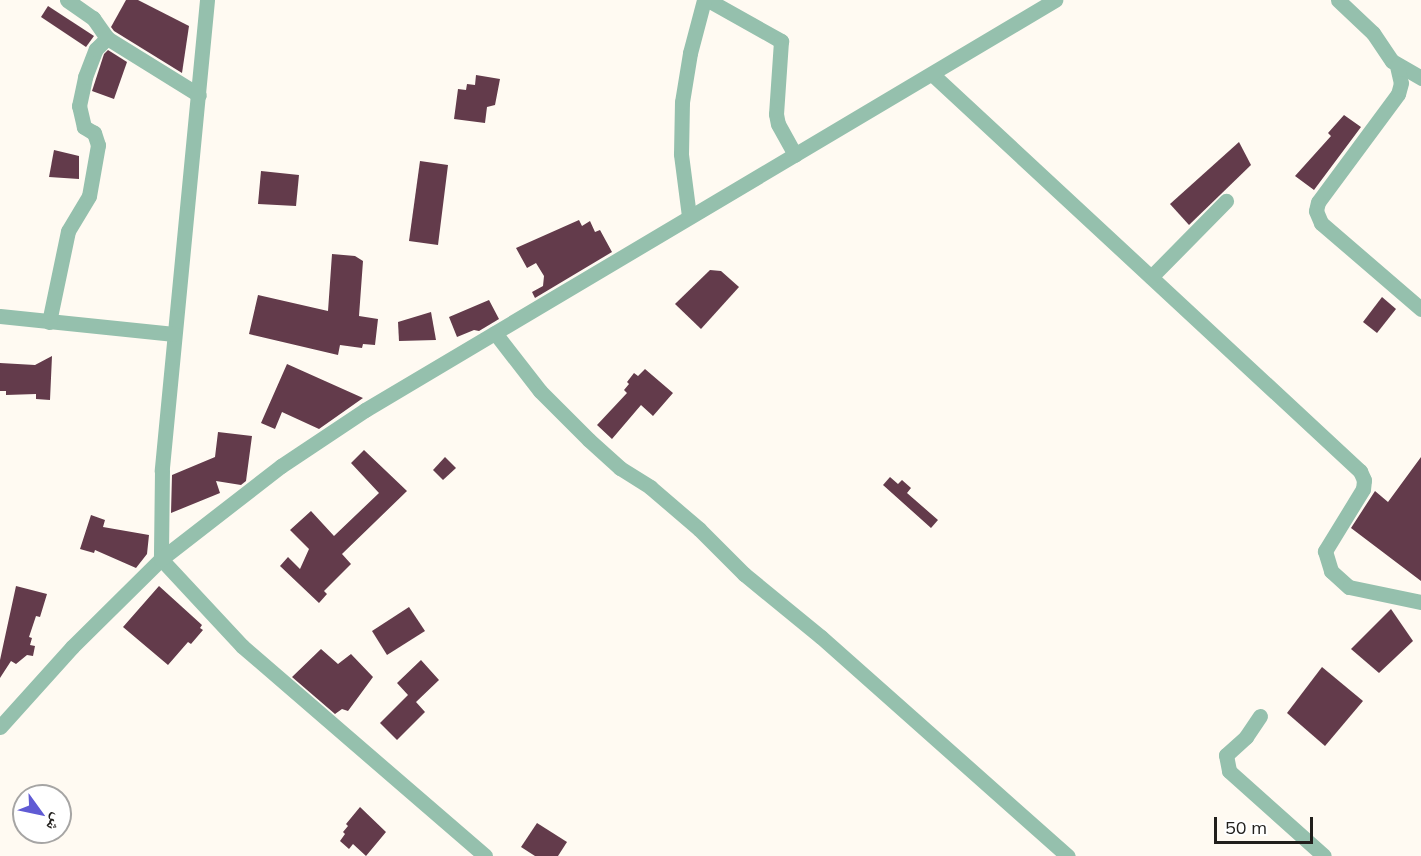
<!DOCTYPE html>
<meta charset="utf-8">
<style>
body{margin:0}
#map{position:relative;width:1421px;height:856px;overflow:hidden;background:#fffaf2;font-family:Mulish,"Noto Naskh Arabic",sans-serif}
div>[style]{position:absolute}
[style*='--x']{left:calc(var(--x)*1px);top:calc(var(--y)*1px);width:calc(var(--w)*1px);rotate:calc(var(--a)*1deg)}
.building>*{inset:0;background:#633b4b}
.minor>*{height:15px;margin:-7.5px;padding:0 7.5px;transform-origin:7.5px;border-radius:7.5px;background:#95c0ad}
span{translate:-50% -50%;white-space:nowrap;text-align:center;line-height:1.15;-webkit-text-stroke:6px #fff;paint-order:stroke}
.north{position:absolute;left:12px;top:784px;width:60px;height:60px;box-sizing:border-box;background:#fff;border:2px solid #a6a5a4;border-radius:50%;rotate:123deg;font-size:16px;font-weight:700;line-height:24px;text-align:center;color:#211f1c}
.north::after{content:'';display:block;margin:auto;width:21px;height:27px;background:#605bd4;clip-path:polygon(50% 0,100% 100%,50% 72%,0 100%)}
.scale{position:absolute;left:1214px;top:817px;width:99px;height:27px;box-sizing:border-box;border:3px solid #211f1c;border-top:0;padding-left:8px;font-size:18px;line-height:21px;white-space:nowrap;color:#211f1c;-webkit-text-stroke:4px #fff;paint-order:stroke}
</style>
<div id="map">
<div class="building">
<i style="clip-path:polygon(126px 0,138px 0,189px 26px,182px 73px,114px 31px,111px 27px)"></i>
<i style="clip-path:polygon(48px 6px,94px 36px,86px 47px,41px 17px)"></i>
<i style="clip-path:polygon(108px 50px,127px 62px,114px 99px,92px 91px,104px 54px)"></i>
<i style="clip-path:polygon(476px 75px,500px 79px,495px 105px,487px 107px,485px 123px,454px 119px,458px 89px,466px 90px,467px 84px,475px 85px)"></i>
<i style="clip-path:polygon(1344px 115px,1361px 127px,1314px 190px,1295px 176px,1331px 136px,1328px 133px)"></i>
<i style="clip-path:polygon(1239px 142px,1251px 165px,1189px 225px,1170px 204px)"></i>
<i style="clip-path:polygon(54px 150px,79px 156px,79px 179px,49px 177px)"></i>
<i style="clip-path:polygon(420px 161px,448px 165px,438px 245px,409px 241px)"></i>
<i style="clip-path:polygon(261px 171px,299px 175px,296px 206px,258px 204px)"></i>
<i style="clip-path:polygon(579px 220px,582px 226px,590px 221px,595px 232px,600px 230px,612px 252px,535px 298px,532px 292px,543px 286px,544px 276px,536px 263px,527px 268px,516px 248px)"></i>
<i style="clip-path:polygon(332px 254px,355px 256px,363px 261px,359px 316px,378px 319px,375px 345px,363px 344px,362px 348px,340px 345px,338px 355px,249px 334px,258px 295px,328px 311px)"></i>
<i style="clip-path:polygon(710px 270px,721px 271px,739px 287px,701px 329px,675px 304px)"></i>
<i style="clip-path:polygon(1382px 297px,1396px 309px,1377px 333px,1363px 322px)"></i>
<i style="clip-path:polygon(489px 300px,499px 319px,479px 331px,474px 330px,457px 337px,449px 317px)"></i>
<i style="clip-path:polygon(431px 312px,436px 340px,399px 341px,398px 322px)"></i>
<i style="clip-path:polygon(52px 356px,50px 400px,36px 399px,36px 394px,6px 395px,6px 391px,0 391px,0 363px,35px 365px)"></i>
<i style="clip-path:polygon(287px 364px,363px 398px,319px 429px,282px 412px,275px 429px,261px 423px)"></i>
<i style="clip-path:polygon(645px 369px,673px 393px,653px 416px,641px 405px,612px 439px,597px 425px,627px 393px,624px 390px,629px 384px,627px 382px,634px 373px,638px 376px)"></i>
<i style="clip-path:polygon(218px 432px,252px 436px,246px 481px,241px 485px,216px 481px,220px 493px,171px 513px,172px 475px,215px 457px)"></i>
<i style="clip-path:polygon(364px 450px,407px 491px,342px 554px,351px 564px,324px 591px,327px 594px,319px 603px,280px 566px,288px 557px,300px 569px,309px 549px,290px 530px,311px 511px,334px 536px,379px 493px,351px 463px)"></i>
<i style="clip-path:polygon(445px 457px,456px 468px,443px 480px,433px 470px)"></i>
<i style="clip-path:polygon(1421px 457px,1421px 581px,1351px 528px,1375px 491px,1388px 502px)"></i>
<i style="clip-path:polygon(890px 477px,898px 484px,902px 480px,911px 488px,907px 493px,938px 520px,931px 528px,883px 485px)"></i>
<i style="clip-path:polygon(91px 515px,105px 520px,103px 527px,149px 535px,147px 554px,136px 568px,95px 550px,94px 553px,80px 549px)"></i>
<i style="clip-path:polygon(16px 586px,47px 594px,40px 617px,36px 616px,29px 637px,32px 638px,30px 645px,35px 646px,33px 656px,27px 655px,16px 664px,11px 661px,0 678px,0 660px)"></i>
<i style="clip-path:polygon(159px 586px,202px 625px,200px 628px,203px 630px,191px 644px,188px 642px,168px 665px,123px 627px)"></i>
<i style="clip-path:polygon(409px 607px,425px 631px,387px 655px,372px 631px)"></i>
<i style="clip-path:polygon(1391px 609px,1413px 641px,1379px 673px,1351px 649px)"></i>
<i style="clip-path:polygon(321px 649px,338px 664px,351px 654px,373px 677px,348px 711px,342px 709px,335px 714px,292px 677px)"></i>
<i style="clip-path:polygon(421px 660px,439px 680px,416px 702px,425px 712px,397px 740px,380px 723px,408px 695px,397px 683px)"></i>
<i style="clip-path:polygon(1322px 667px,1363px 701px,1325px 746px,1287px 713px)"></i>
<i style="clip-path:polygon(360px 807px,386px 832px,366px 856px,353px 844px,349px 849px,340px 841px,345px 834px,343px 832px,348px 826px,346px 824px)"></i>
<i style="clip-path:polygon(537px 823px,567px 842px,558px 856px,535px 856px,521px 847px)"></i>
</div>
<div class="minor">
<i style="--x:67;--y:0;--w:32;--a:35"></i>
<i style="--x:93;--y:18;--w:24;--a:55"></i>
<i style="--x:107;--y:38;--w:108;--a:31.8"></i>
<i style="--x:207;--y:0;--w:473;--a:95.5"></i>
<i style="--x:162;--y:471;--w:88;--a:90.7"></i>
<i style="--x:161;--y:559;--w:119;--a:47"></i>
<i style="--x:242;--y:646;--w:321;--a:40.8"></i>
<i style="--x:708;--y:0;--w:84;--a:29.3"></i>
<i style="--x:781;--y:41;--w:73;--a:93.9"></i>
<i style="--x:776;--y:114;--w:10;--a:79"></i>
<i style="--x:778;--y:124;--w:35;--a:61"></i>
<i style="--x:1338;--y:0;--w:48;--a:43.3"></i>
<i style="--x:1373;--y:33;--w:34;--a:56"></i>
<i style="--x:1392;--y:61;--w:34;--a:30"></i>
<i style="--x:1397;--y:66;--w:17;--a:77"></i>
<i style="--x:1401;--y:83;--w:11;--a:105"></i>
<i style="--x:1398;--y:94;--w:134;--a:126.5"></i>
<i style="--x:1318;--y:202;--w:9;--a:103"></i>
<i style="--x:1316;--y:211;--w:13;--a:67"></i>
<i style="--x:1321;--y:223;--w:132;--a:40.7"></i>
<i style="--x:932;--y:74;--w:584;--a:42.85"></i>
<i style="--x:1360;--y:471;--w:10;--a:66"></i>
<i style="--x:1364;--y:480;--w:9;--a:96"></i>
<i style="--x:1363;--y:489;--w:73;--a:121.5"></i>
<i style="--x:1325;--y:551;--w:21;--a:73"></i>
<i style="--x:1331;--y:571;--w:24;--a:42"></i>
<i style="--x:1349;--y:587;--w:74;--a:11.8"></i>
<i style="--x:689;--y:216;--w:63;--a:-97.4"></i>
<i style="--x:681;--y:154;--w:52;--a:-88.9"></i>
<i style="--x:682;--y:102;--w:50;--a:-80.7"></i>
<i style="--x:690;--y:53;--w:55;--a:-75.2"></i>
<i style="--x:1151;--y:277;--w:107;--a:-45.4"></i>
<i style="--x:0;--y:316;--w:175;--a:5.9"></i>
<i style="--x:49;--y:322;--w:93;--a:-78.2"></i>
<i style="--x:68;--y:231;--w:41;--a:-59"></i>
<i style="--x:89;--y:196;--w:52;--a:-80"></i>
<i style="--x:98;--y:145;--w:13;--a:-108"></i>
<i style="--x:94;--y:133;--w:12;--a:-149"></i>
<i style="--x:84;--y:127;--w:22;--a:-103"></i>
<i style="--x:79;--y:106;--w:30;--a:-78"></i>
<i style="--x:85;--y:77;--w:30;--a:-69"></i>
<i style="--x:96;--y:49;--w:16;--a:-45"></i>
<i style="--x:495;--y:333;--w:73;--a:52.2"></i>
<i style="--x:540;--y:391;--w:69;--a:45"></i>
<i style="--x:589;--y:440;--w:42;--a:42.1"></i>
<i style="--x:620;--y:468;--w:36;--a:32"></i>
<i style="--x:650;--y:487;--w:65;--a:40.6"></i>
<i style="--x:699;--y:529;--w:64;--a:45"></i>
<i style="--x:744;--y:574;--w:99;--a:39.3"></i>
<i style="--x:821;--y:637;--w:330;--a:41.6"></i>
<i style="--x:1260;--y:716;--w:25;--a:124"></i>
<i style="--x:1246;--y:737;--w:27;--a:138"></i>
<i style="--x:1226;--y:755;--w:16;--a:79"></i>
<i style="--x:1229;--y:771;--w:127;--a:41.8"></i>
<i style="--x:0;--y:727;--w:108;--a:-48"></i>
<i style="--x:72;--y:647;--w:125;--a:-44.7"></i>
<i style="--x:161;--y:559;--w:152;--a:-37.8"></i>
<i style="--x:281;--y:466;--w:101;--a:-33.7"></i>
<i style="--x:365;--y:410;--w:803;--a:-30.72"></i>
</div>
<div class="north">ش</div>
<div class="scale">50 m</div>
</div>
